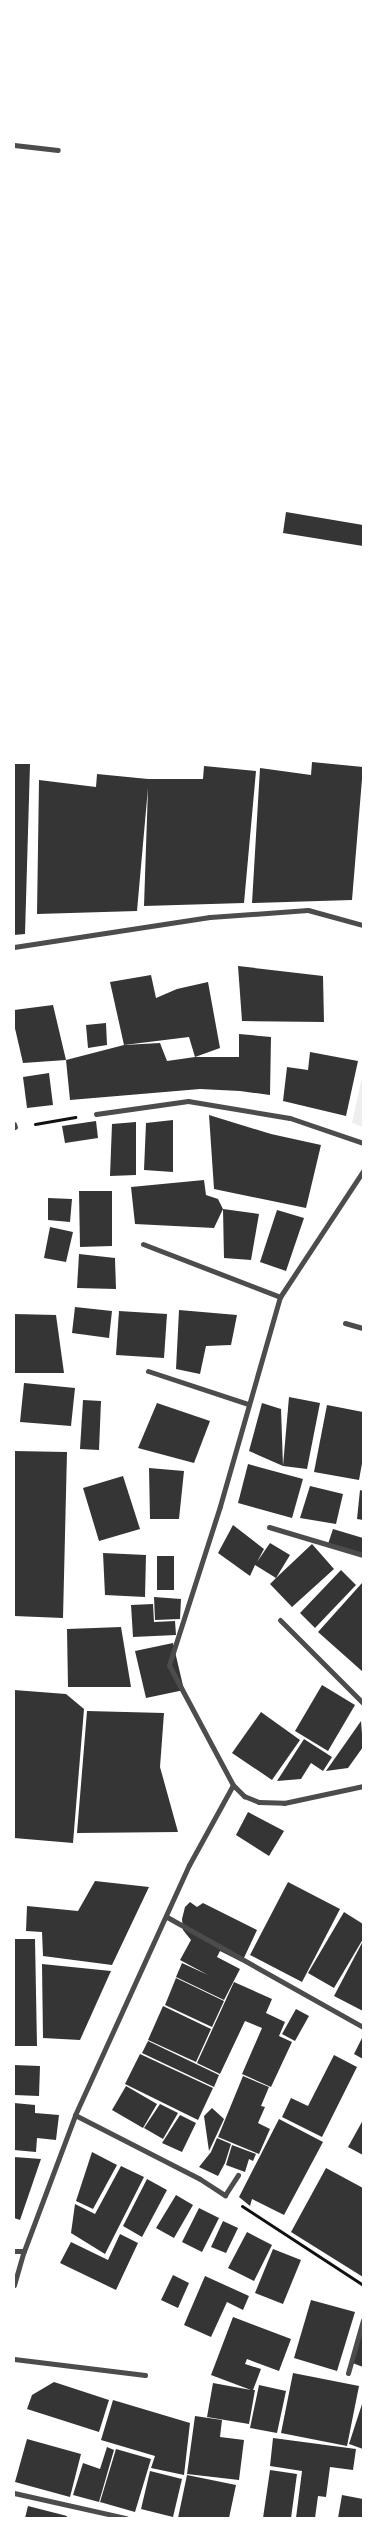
<!DOCTYPE html>
<style>
body{margin:0}
#map{position:relative;width:377px;height:2532px;overflow:hidden;background:#fff;font-family:Spectral,serif}
div>[style]{position:absolute}
[style*='--x']{left:calc(var(--x)*1px);top:calc(var(--y)*1px);width:calc(var(--w)*1px);rotate:calc(var(--a)*1deg)}
.green>*{inset:0;background:#eee}
.building>*{inset:0;background:#353535}
.path>*{height:3px;margin:-1.5px;padding:0 1.5px;transform-origin:1.5px;border-radius:1.5px;background:#111}
.minor>*{height:5px;margin:-2.5px;padding:0 2.5px;transform-origin:2.5px;border-radius:2.5px;background:#4c4c4c}
span{translate:-50% -50%;white-space:nowrap;text-align:center;line-height:1.15;-webkit-text-stroke:4px #fff;paint-order:stroke}
.frame{position:absolute;inset:0;border:15px solid #fff;pointer-events:none}
</style>
<div id="map">
<div class="green">
<i style="clip-path:polygon(363px 1073px,363px 1127px,352px 1123px)"></i>
</div>
<div class="building">
<i style="clip-path:polygon(286px 512px,363px 525px,363px 546px,283px 533px)"></i>
<i style="clip-path:polygon(312px 762px,363px 767px,352px 900px,252px 903px,260px 768px,311px 775px)"></i>
<i style="clip-path:polygon(14px 764px,30px 764px,25px 934px,14px 935px)"></i>
<i style="clip-path:polygon(204px 766px,256px 771px,244px 903px,144px 906px,148px 788px,137px 911px,37px 914px,39px 780px,96px 787px,97px 774px,148px 779px,203px 779px)"></i>
<i style="clip-path:polygon(238px 966px,323px 976px,324px 1022px,242px 1021px)"></i>
<i style="clip-path:polygon(151px 975px,156px 998px,177px 989px,208px 982px,220px 1048px,195px 1057px,189px 1037px,124px 1045px,110px 982px)"></i>
<i style="clip-path:polygon(53px 1005px,66px 1060px,23px 1063px,14px 1024px,14px 1010px)"></i>
<i style="clip-path:polygon(106px 1023px,107px 1045px,88px 1048px,86px 1025px)"></i>
<i style="clip-path:polygon(239px 1034px,271px 1037px,270px 1095px,240px 1091px,200px 1089px,70px 1100px,66px 1060px,124px 1045px,160px 1043px,167px 1061px,195px 1057px,239px 1057px)"></i>
<i style="clip-path:polygon(310px 1052px,358px 1061px,346px 1116px,283px 1101px,287px 1067px,308px 1070px)"></i>
<i style="clip-path:polygon(49px 1073px,53px 1105px,27px 1108px,23px 1077px)"></i>
<i style="clip-path:polygon(209px 1115px,271px 1134px,321px 1145px,306px 1208px,214px 1189px)"></i>
<i style="clip-path:polygon(173px 1120px,173px 1172px,144px 1170px,146px 1123px)"></i>
<i style="clip-path:polygon(96px 1121px,98px 1138px,65px 1143px,62px 1126px)"></i>
<i style="clip-path:polygon(136px 1122px,136px 1175px,110px 1176px,112px 1124px)"></i>
<i style="clip-path:polygon(204px 1180px,206px 1195px,218px 1199px,223px 1209px,214px 1228px,135px 1224px,131px 1187px)"></i>
<i style="clip-path:polygon(79px 1191px,112px 1191px,112px 1246px,80px 1247px)"></i>
<i style="clip-path:polygon(48px 1198px,72px 1199px,70px 1222px,48px 1220px)"></i>
<i style="clip-path:polygon(223px 1209px,259px 1214px,251px 1260px,224px 1258px)"></i>
<i style="clip-path:polygon(277px 1210px,304px 1218px,286px 1271px,260px 1262px)"></i>
<i style="clip-path:polygon(50px 1227px,73px 1232px,66px 1262px,44px 1258px)"></i>
<i style="clip-path:polygon(79px 1254px,115px 1258px,116px 1289px,77px 1288px)"></i>
<i style="clip-path:polygon(75px 1307px,112px 1311px,109px 1338px,72px 1333px)"></i>
<i style="clip-path:polygon(179px 1310px,237px 1315px,231px 1345px,206px 1346px,200px 1374px,176px 1369px)"></i>
<i style="clip-path:polygon(119px 1311px,167px 1314px,164px 1358px,116px 1355px)"></i>
<i style="clip-path:polygon(14px 1314px,56px 1315px,64px 1373px,14px 1373px)"></i>
<i style="clip-path:polygon(24px 1383px,75px 1388px,71px 1426px,20px 1422px)"></i>
<i style="clip-path:polygon(289px 1397px,320px 1403px,307px 1469px,283px 1466px)"></i>
<i style="clip-path:polygon(83px 1400px,101px 1401px,99px 1450px,80px 1449px)"></i>
<i style="clip-path:polygon(157px 1403px,210px 1421px,194px 1463px,138px 1448px)"></i>
<i style="clip-path:polygon(262px 1403px,281px 1409px,283px 1466px,249px 1451px)"></i>
<i style="clip-path:polygon(327px 1405px,363px 1412px,363px 1458px,359px 1480px,314px 1472px)"></i>
<i style="clip-path:polygon(14px 1451px,67px 1452px,63px 1618px,14px 1616px)"></i>
<i style="clip-path:polygon(248px 1464px,303px 1479px,292px 1518px,238px 1503px)"></i>
<i style="clip-path:polygon(149px 1468px,184px 1471px,179px 1519px,150px 1519px)"></i>
<i style="clip-path:polygon(123px 1476px,140px 1529px,99px 1541px,83px 1488px)"></i>
<i style="clip-path:polygon(310px 1486px,343px 1494px,336px 1524px,300px 1518px)"></i>
<i style="clip-path:polygon(360px 1490px,363px 1491px,363px 1520px,357px 1519px)"></i>
<i style="clip-path:polygon(233px 1525px,264px 1549px,257px 1562px,270px 1543px,290px 1555px,276px 1578px,312px 1544px,334px 1569px,292px 1607px,270px 1584px,276px 1578px,255px 1565px,250px 1576px,218px 1553px)"></i>
<i style="clip-path:polygon(333px 1529px,363px 1538px,363px 1555px,328px 1544px)"></i>
<i style="clip-path:polygon(103px 1553px,146px 1555px,145px 1597px,105px 1595px)"></i>
<i style="clip-path:polygon(157px 1556px,174px 1556px,174px 1590px,157px 1590px)"></i>
<i style="clip-path:polygon(341px 1570px,356px 1585px,315px 1628px,300px 1613px)"></i>
<i style="clip-path:polygon(362px 1583px,363px 1585px,363px 1672px,318px 1632px)"></i>
<i style="clip-path:polygon(154px 1597px,181px 1599px,180px 1619px,155px 1620px)"></i>
<i style="clip-path:polygon(153px 1604px,154px 1622px,175px 1621px,176px 1635px,133px 1637px,131px 1605px)"></i>
<i style="clip-path:polygon(121px 1627px,131px 1687px,68px 1687px,67px 1629px)"></i>
<i style="clip-path:polygon(173px 1643px,184px 1690px,146px 1698px,135px 1651px)"></i>
<i style="clip-path:polygon(322px 1685px,355px 1705px,328px 1751px,295px 1731px)"></i>
<i style="clip-path:polygon(14px 1690px,66px 1694px,84px 1709px,73px 1843px,14px 1838px)"></i>
<i style="clip-path:polygon(87px 1711px,164px 1713px,160px 1767px,178px 1832px,77px 1833px)"></i>
<i style="clip-path:polygon(261px 1712px,300px 1740px,272px 1780px,232px 1753px)"></i>
<i style="clip-path:polygon(361px 1721px,363px 1747px,348px 1768px,326px 1771px)"></i>
<i style="clip-path:polygon(304px 1739px,332px 1757px,323px 1771px,311px 1763px,301px 1779px,277px 1781px)"></i>
<i style="clip-path:polygon(248px 1812px,284px 1831px,269px 1856px,236px 1835px)"></i>
<i style="clip-path:polygon(95px 1881px,149px 1887px,112px 1965px,43px 1956px,42px 1932px,26px 1931px,27px 1906px,78px 1911px)"></i>
<i style="clip-path:polygon(288px 1882px,340px 1909px,302px 1982px,250px 1955px)"></i>
<i style="clip-path:polygon(190px 1902px,197px 1907px,203px 1903px,257px 1930px,242px 1962px,220px 1951px,217px 1957px,240px 1969px,224px 2000px,176px 1977px,182px 1963px,208px 1975px,180px 1960px,191px 1940px,183px 1930px,182px 1919px,185px 1907px)"></i>
<i style="clip-path:polygon(344px 1912px,363px 1924px,363px 1939px,334px 1988px,308px 1973px)"></i>
<i style="clip-path:polygon(14px 1939px,35px 1939px,37px 2046px,14px 2046px)"></i>
<i style="clip-path:polygon(363px 1941px,363px 2011px,334px 1996px)"></i>
<i style="clip-path:polygon(42px 1964px,111px 1971px,80px 2040px,43px 2038px)"></i>
<i style="clip-path:polygon(176px 1978px,224px 2001px,212px 2027px,165px 2005px)"></i>
<i style="clip-path:polygon(234px 1982px,272px 1999px,266px 2013px,285px 2022px,279px 2036px,292px 2042px,271px 2087px,242px 2074px,262px 2028px,245px 2021px,220px 2074px,197px 2063px)"></i>
<i style="clip-path:polygon(163px 2006px,211px 2029px,196px 2062px,148px 2040px)"></i>
<i style="clip-path:polygon(296px 2009px,309px 2016px,295px 2041px,282px 2034px)"></i>
<i style="clip-path:polygon(363px 2036px,363px 2059px,354px 2054px)"></i>
<i style="clip-path:polygon(148px 2041px,219px 2075px,214px 2087px,142px 2053px)"></i>
<i style="clip-path:polygon(140px 2054px,213px 2088px,198px 2120px,125px 2084px)"></i>
<i style="clip-path:polygon(334px 2055px,357px 2067px,322px 2137px,282px 2117px,291px 2098px,308px 2106px)"></i>
<i style="clip-path:polygon(14px 2065px,40px 2066px,39px 2096px,14px 2095px)"></i>
<i style="clip-path:polygon(243px 2076px,269px 2087px,261px 2106px,265px 2107px,258px 2123px,270px 2129px,259px 2154px,218px 2137px)"></i>
<i style="clip-path:polygon(126px 2086px,157px 2104px,143px 2128px,112px 2110px)"></i>
<i style="clip-path:polygon(14px 2103px,35px 2105px,35px 2113px,59px 2115px,56px 2140px,37px 2138px,36px 2152px,14px 2150px)"></i>
<i style="clip-path:polygon(160px 2104px,178px 2113px,163px 2139px,144px 2128px)"></i>
<i style="clip-path:polygon(212px 2108px,224px 2119px,209px 2151px,204px 2116px)"></i>
<i style="clip-path:polygon(180px 2115px,196px 2123px,182px 2152px,162px 2143px)"></i>
<i style="clip-path:polygon(279px 2119px,323px 2142px,284px 2215px,252px 2199px,250px 2206px,239px 2197px)"></i>
<i style="clip-path:polygon(363px 2120px,363px 2155px,348px 2147px)"></i>
<i style="clip-path:polygon(217px 2138px,231px 2144px,225px 2163px,218px 2176px,199px 2167px,211px 2152px)"></i>
<i style="clip-path:polygon(232px 2145px,256px 2154px,253px 2161px,249px 2159px,245px 2172px,226px 2165px)"></i>
<i style="clip-path:polygon(92px 2152px,117px 2165px,93px 2209px,76px 2201px)"></i>
<i style="clip-path:polygon(14px 2157px,41px 2159px,20px 2220px,14px 2218px)"></i>
<i style="clip-path:polygon(121px 2166px,144px 2177px,105px 2254px,71px 2233px,75px 2204px,95px 2214px)"></i>
<i style="clip-path:polygon(326px 2168px,363px 2188px,363px 2277px,291px 2232px)"></i>
<i style="clip-path:polygon(147px 2179px,167px 2190px,142px 2237px,123px 2226px)"></i>
<i style="clip-path:polygon(176px 2195px,193px 2205px,174px 2238px,156px 2228px)"></i>
<i style="clip-path:polygon(199px 2208px,219px 2218px,202px 2252px,182px 2242px)"></i>
<i style="clip-path:polygon(223px 2221px,238px 2228px,226px 2253px,211px 2247px)"></i>
<i style="clip-path:polygon(247px 2232px,272px 2245px,254px 2281px,228px 2268px)"></i>
<i style="clip-path:polygon(120px 2234px,138px 2243px,116px 2290px,60px 2263px,71px 2242px,108px 2260px)"></i>
<i style="clip-path:polygon(273px 2249px,301px 2260px,283px 2304px,255px 2293px)"></i>
<i style="clip-path:polygon(173px 2275px,189px 2283px,178px 2308px,161px 2300px)"></i>
<i style="clip-path:polygon(205px 2276px,249px 2296px,243px 2310px,227px 2302px,211px 2337px,184px 2325px)"></i>
<i style="clip-path:polygon(311px 2300px,355px 2312px,337px 2371px,294px 2358px)"></i>
<i style="clip-path:polygon(233px 2317px,291px 2339px,279px 2371px,247px 2359px,245px 2364px,261px 2369px,253px 2390px,255px 2390px,249px 2424px,207px 2417px,213px 2383px,251px 2390px,211px 2375px)"></i>
<i style="clip-path:polygon(363px 2325px,363px 2367px,350px 2362px)"></i>
<i style="clip-path:polygon(293px 2373px,359px 2386px,347px 2446px,281px 2433px)"></i>
<i style="clip-path:polygon(54px 2382px,109px 2400px,99px 2432px,27px 2409px,32px 2395px)"></i>
<i style="clip-path:polygon(259px 2385px,286px 2391px,277px 2433px,250px 2428px)"></i>
<i style="clip-path:polygon(113px 2400px,190px 2423px,184px 2475px,151px 2468px,155px 2456px,101px 2440px)"></i>
<i style="clip-path:polygon(363px 2401px,363px 2449px,349px 2444px)"></i>
<i style="clip-path:polygon(195px 2416px,222px 2420px,220px 2437px,244px 2440px,239px 2480px,187px 2474px)"></i>
<i style="clip-path:polygon(273px 2438px,356px 2449px,353px 2470px,330px 2467px,326px 2497px,318px 2496px,315px 2518px,296px 2518px,302px 2471px,270px 2466px)"></i>
<i style="clip-path:polygon(27px 2439px,81px 2454px,70px 2497px,15px 2482px)"></i>
<i style="clip-path:polygon(107px 2447px,114px 2450px,99px 2502px,73px 2495px,83px 2463px,100px 2469px)"></i>
<i style="clip-path:polygon(116px 2449px,151px 2459px,135px 2512px,100px 2502px)"></i>
<i style="clip-path:polygon(270px 2470px,297px 2474px,291px 2518px,263px 2518px)"></i>
<i style="clip-path:polygon(150px 2471px,182px 2479px,173px 2517px,141px 2509px)"></i>
<i style="clip-path:polygon(187px 2475px,236px 2485px,229px 2518px,178px 2518px)"></i>
<i style="clip-path:polygon(342px 2495px,363px 2499px,363px 2518px,338px 2518px)"></i>
<i style="clip-path:polygon(28px 2506px,67px 2516px,66px 2518px,25px 2518px)"></i>
</div>
<div class="path">
<i style="--x:35;--y:1124;--w:41;--a:-9.9"></i>
<i style="--x:242;--y:2206;--w:145;--a:33.1"></i>
</div>
<div class="minor">
<i style="--x:14;--y:145;--w:44;--a:6.5"></i>
<i style="--x:14;--y:947;--w:198;--a:-8.7"></i>
<i style="--x:210;--y:917;--w:98;--a:-4.1"></i>
<i style="--x:308;--y:910;--w:57;--a:15.3"></i>
<i style="--x:96;--y:1114;--w:93;--a:-8"></i>
<i style="--x:188;--y:1101;--w:103;--a:9.5"></i>
<i style="--x:290;--y:1118;--w:77;--a:18.9"></i>
<i style="--x:14;--y:1124;--w:3;--a:72"></i>
<i style="--x:143;--y:1244;--w:147;--a:21.1"></i>
<i style="--x:345;--y:1323;--w:19;--a:16"></i>
<i style="--x:148;--y:1371;--w:105;--a:18.3"></i>
<i style="--x:269;--y:1527;--w:98;--a:16.6"></i>
<i style="--x:280;--y:1620;--w:117;--a:45"></i>
<i style="--x:233;--y:1785;--w:16;--a:45"></i>
<i style="--x:244;--y:1796;--w:16;--a:22"></i>
<i style="--x:259;--y:1802;--w:25;--a:2"></i>
<i style="--x:284;--y:1803;--w:81;--a:-12.1"></i>
<i style="--x:167;--y:1917;--w:225;--a:29.3"></i>
<i style="--x:75;--y:2115;--w:140;--a:27.1"></i>
<i style="--x:200;--y:2179;--w:30;--a:33"></i>
<i style="--x:225;--y:2195;--w:24;--a:-57"></i>
<i style="--x:14;--y:2251;--w:10;--a:0"></i>
<i style="--x:14;--y:2285;--w:35;--a:-74"></i>
<i style="--x:24;--y:2251;--w:145;--a:-69.4"></i>
<i style="--x:75;--y:2115;--w:275;--a:-65.5"></i>
<i style="--x:189;--y:1865;--w:91;--a:-61.2"></i>
<i style="--x:233;--y:1785;--w:136;--a:-118.1"></i>
<i style="--x:169;--y:1665;--w:167;--a:-72.2"></i>
<i style="--x:220;--y:1506;--w:217;--a:-74"></i>
<i style="--x:280;--y:1297;--w:151;--a:-56.6"></i>
<i style="--x:14;--y:2359;--w:132;--a:7"></i>
<i style="--x:348;--y:2373;--w:55;--a:-74.2"></i>
<i style="--x:14;--y:2493;--w:115;--a:12.6"></i>
</div>
<div class="frame"></div>
</div>
